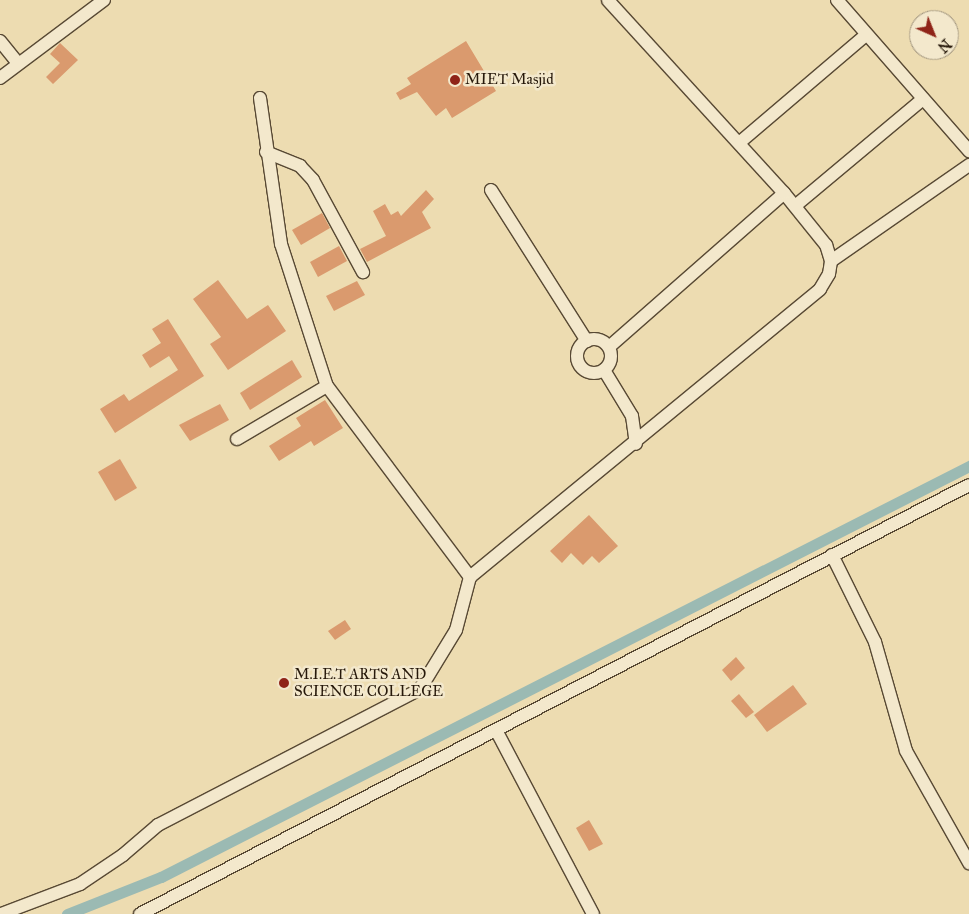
<!DOCTYPE html>
<style>
body{margin:0}
#map{position:relative;width:969px;height:914px;overflow:hidden;background:#eddcb1;font-family:"IM FELL Great Primer",serif}
div>[style]{position:absolute}
[style*='--x']{left:calc(var(--x)*1px);top:calc(var(--y)*1px);width:calc(var(--w)*1px);rotate:calc(var(--a)*1deg)}
.canal>*{height:11px;margin:-5.5px;padding:0 5.5px;transform-origin:5.5px;border-radius:5.5px;background:#9bbab3}
.building>*{inset:0;background:#da9a6e}
.roads{filter:drop-shadow(1px 0 #584934) drop-shadow(-1px 0 #584934) drop-shadow(0 1px #584934) drop-shadow(0 -1px #584934)}
.minor>*{height:12px;margin:-6px;padding:0 6px;transform-origin:6px;border-radius:6px;background:#f3e8cc}
.minor>.ring{margin:-6px;padding:0;box-sizing:content-box;background:none;border:12px solid #f3e8cc;border-radius:50%}
.dots>*{width:14px;height:14px;translate:-50% -50%;box-sizing:border-box;border:2px solid #f3e8cc;border-radius:50%}
span{translate:-50% -50%;white-space:nowrap;text-align:center;line-height:1.15;-webkit-text-stroke:5px #f3e8cc;paint-order:stroke}
.poi-label{font-size:15px;color:#26180a}
.left{translate:0 -50%;text-align:left}
.north{position:absolute;left:909px;top:10px;width:50px;height:50px;box-sizing:border-box;background:#f3e8cc;border:1px solid #a1957e;border-radius:50%;rotate:136deg;font-size:14px;font-weight:700;line-height:20px;text-align:center;color:#26180a}
.north::after{content:'';display:block;margin:auto;width:18px;height:22px;background:#8f2418;clip-path:polygon(50% 0,100% 100%,50% 72%,0 100%)}
</style>
<div id="map">
<div class="canal">
<i style="--x:67;--y:914;--w:101;--a:-21.5"></i>
<i style="--x:161;--y:877;--w:907;--a:-26.96"></i>
</div>
<div class="building">
<i style="clip-path:polygon(466px 41px,496px 91px,452px 118px,446px 108px,436px 116px,417px 92px,400px 100px,396px 93px,411px 84px,407px 78px)"></i>
<i style="clip-path:polygon(60px 43px,78px 60px,53px 84px,46px 77px,60px 63px,50px 54px)"></i>
<i style="clip-path:polygon(426px 190px,434px 199px,422px 212px,431px 228px,367px 262px,360px 249px,386px 236px,373px 211px,385px 204px,391px 215px,398px 211px,401px 216px)"></i>
<i style="clip-path:polygon(322px 213px,330px 228px,301px 245px,292px 230px)"></i>
<i style="clip-path:polygon(339px 246px,347px 261px,318px 277px,310px 262px)"></i>
<i style="clip-path:polygon(218px 280px,247px 319px,268px 305px,286px 331px,228px 370px,210px 344px,221px 337px,193px 299px)"></i>
<i style="clip-path:polygon(357px 281px,365px 295px,334px 311px,326px 296px)"></i>
<i style="clip-path:polygon(168px 319px,204px 376px,115px 433px,100px 409px,124px 394px,129px 401px,178px 370px,169px 356px,150px 368px,142px 355px,161px 343px,152px 329px)"></i>
<i style="clip-path:polygon(292px 360px,302px 377px,250px 410px,240px 393px)"></i>
<i style="clip-path:polygon(325px 400px,343px 428px,314px 446px,311px 441px,279px 461px,269px 446px,301px 426px,296px 418px)"></i>
<i style="clip-path:polygon(220px 404px,229px 420px,190px 441px,179px 425px)"></i>
<i style="clip-path:polygon(120px 459px,137px 488px,115px 501px,98px 472px)"></i>
<i style="clip-path:polygon(589px 515px,618px 546px,599px 563px,592px 556px,583px 565px,571px 553px,562px 563px,550px 551px)"></i>
<i style="clip-path:polygon(345px 620px,351px 629px,335px 640px,328px 631px)"></i>
<i style="clip-path:polygon(736px 657px,745px 668px,731px 681px,722px 670px)"></i>
<i style="clip-path:polygon(793px 685px,807px 704px,767px 732px,754px 715px)"></i>
<i style="clip-path:polygon(739px 694px,754px 712px,746px 718px,731px 701px)"></i>
<i style="clip-path:polygon(589px 820px,603px 844px,589px 851px,576px 828px)"></i>
</div>
<div class="roads">
<div class="minor">
<i style="--x:837;--y:0;--w:201;--a:48.8"></i>
<i style="--x:0;--y:41;--w:27;--a:51"></i>
<i style="--x:0;--y:78;--w:130;--a:-36.9"></i>
<i style="--x:260;--y:98;--w:148;--a:81.8"></i>
<i style="--x:281;--y:244;--w:149;--a:72.1"></i>
<i style="--x:327;--y:386;--w:239;--a:53.2"></i>
<i style="--x:739;--y:143;--w:167;--a:-40.4"></i>
<i style="--x:266;--y:152;--w:37;--a:22"></i>
<i style="--x:300;--y:166;--w:19;--a:47"></i>
<i style="--x:313;--y:180;--w:105;--a:61.5"></i>
<i style="--x:491;--y:190;--w:179;--a:57.6"></i>
<i style="--x:795;--y:206;--w:167;--a:-39.9"></i>
<i style="--x:831;--y:261;--w:168;--a:-34.8"></i>
<i class="ring" style="left:577px;top:339px;width:22px;height:22px"></i>
<i style="--x:609;--y:347;--w:233;--a:-41.3"></i>
<i style="--x:604;--y:370;--w:54;--a:58.7"></i>
<i style="--x:632;--y:416;--w:28;--a:82"></i>
<i style="--x:237;--y:439;--w:104;--a:-30.5"></i>
<i style="--x:832;--y:555;--w:97;--a:63.7"></i>
<i style="--x:875;--y:642;--w:113;--a:74.1"></i>
<i style="--x:906;--y:751;--w:129;--a:60.6"></i>
<i style="--x:496;--y:730;--w:208;--a:62.2"></i>
<i style="--x:1;--y:914;--w:85;--a:-20.8"></i>
<i style="--x:80;--y:884;--w:52;--a:-34"></i>
<i style="--x:123;--y:855;--w:46;--a:-40.6"></i>
<i style="--x:158;--y:825;--w:295;--a:-27.4"></i>
<i style="--x:420;--y:689;--w:69;--a:-58.6"></i>
<i style="--x:456;--y:630;--w:55;--a:-75.2"></i>
<i style="--x:470;--y:577;--w:453;--a:-39.4"></i>
<i style="--x:820;--y:289;--w:17;--a:-59"></i>
<i style="--x:829;--y:274;--w:13;--a:-81"></i>
<i style="--x:831;--y:261;--w:17;--a:-107"></i>
<i style="--x:826;--y:245;--w:67;--a:-128.9"></i>
<i style="--x:784;--y:193;--w:261;--a:-132.4"></i>
<i style="--x:140;--y:914;--w:933;--a:-27.36"></i>
</div>
</div>
<div class="dots">
<i style="left:455px;top:80px;background:#8f2418"></i>
<i style="left:284px;top:683px;background:#8f2418"></i>
</div>
<div class="poi-label">
<span class="left" style="left:465px;top:80px">MIET Masjid</span>
<span class="left" style="left:294px;top:683px">M.I.E.T ARTS AND<br>SCIENCE COLLEGE</span>
</div>
<div class="north">N</div>
</div>
